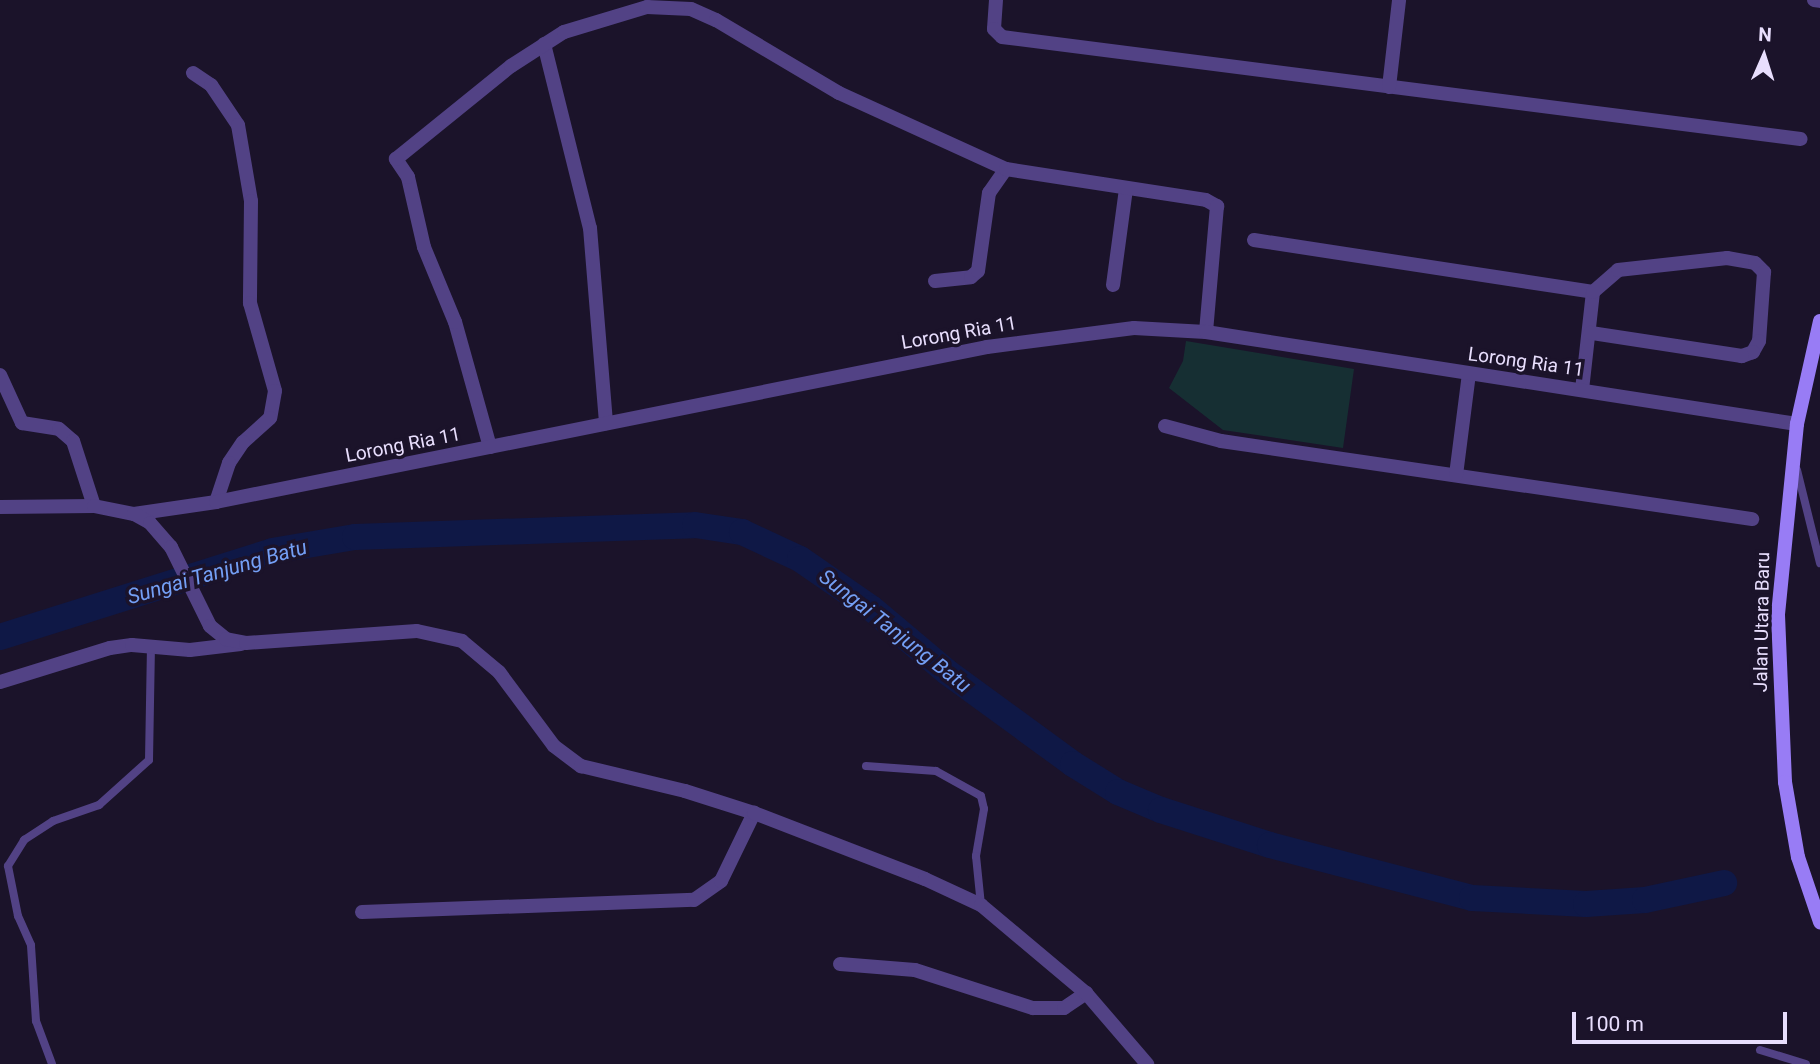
<!DOCTYPE html>
<style>
body{margin:0}
#map{position:relative;width:1820px;height:1064px;overflow:hidden;background:#1b132a;font-family:Roboto,sans-serif}
div>[style]{position:absolute}
[style*='--x']{left:calc(var(--x)*1px);top:calc(var(--y)*1px);width:calc(var(--w)*1px);rotate:calc(var(--a)*1deg)}
.green>*{inset:0;background:#162f33}
.river>*{height:26px;margin:-13px;padding:0 13px;transform-origin:13px;border-radius:13px;background:#0f1846}
.service>*{height:8px;margin:-4px;padding:0 4px;transform-origin:4px;border-radius:4px;background:#524285}
.minor>*{height:14px;margin:-7px;padding:0 7px;transform-origin:7px;border-radius:7px;background:#524285}
.tertiary>*{height:14px;margin:-7px;padding:0 7px;transform-origin:7px;border-radius:7px;background:#524285}
.secondary>*{height:14px;margin:-7px;padding:0 7px;transform-origin:7px;border-radius:7px;background:#987cf5}
span{translate:-50% -50%;white-space:nowrap;text-align:center;line-height:1.15;-webkit-text-stroke:7px #1b132a;paint-order:stroke}
.street-label{font-size:19px;color:#e8defd}
.water-label{font-size:21px;color:#749ff5;font-style:italic}
.north{position:absolute;left:1729px;top:21px;width:70px;height:70px;-webkit-text-stroke:5px #1b132a;paint-order:stroke;rotate:3deg;font-size:19px;font-weight:700;line-height:28px;text-align:center;color:#e8defd}
.north::after{content:'';display:block;margin:auto;width:24px;height:32px;background:#e8defd;clip-path:polygon(50% 0,100% 100%,50% 72%,0 100%)}
.scale{position:absolute;left:1572px;top:1012px;width:215px;height:32px;box-sizing:border-box;border:4px solid #e8defd;border-top:0;padding-left:9px;font-size:21px;line-height:24px;white-space:nowrap;color:#e8defd;-webkit-text-stroke:5px #1b132a;paint-order:stroke}
</style>
<div id="map">
<div class="green">
<i style="clip-path:polygon(1186px 341px,1354px 369px,1343px 448px,1223px 430px,1169px 388px,1183px 361px)"></i>
</div>
<div class="river">
<i style="--x:0;--y:637;--w:285;--a:-17.5"></i>
<i style="--x:272;--y:551;--w:84;--a:-9.6"></i>
<i style="--x:355;--y:537;--w:340;--a:-2"></i>
<i style="--x:695;--y:525;--w:48;--a:8.5"></i>
<i style="--x:742;--y:532;--w:64;--a:25"></i>
<i style="--x:800;--y:559;--w:86;--a:34.6"></i>
<i style="--x:871;--y:608;--w:99;--a:40.1"></i>
<i style="--x:947;--y:672;--w:156;--a:36.1"></i>
<i style="--x:1073;--y:764;--w:53;--a:31.9"></i>
<i style="--x:1118;--y:792;--w:47;--a:22.7"></i>
<i style="--x:1161;--y:810;--w:114;--a:17.8"></i>
<i style="--x:1270;--y:845;--w:209;--a:14.7"></i>
<i style="--x:1472;--y:898;--w:114;--a:3"></i>
<i style="--x:1586;--y:904;--w:59;--a:-3.9"></i>
<i style="--x:1645;--y:900;--w:81;--a:-12.1"></i>
</div>
<div class="service">
<i style="--x:1797;--y:470;--w:96;--a:76.1"></i>
<i style="--x:866;--y:766;--w:70;--a:4.1"></i>
<i style="--x:936;--y:771;--w:51;--a:29.1"></i>
<i style="--x:981;--y:796;--w:13;--a:77"></i>
<i style="--x:984;--y:809;--w:48;--a:99.7"></i>
<i style="--x:976;--y:856;--w:49;--a:84.2"></i>
<i style="--x:1760;--y:1050;--w:48;--a:16.9"></i>
<i style="--x:52;--y:1064;--w:46;--a:-110.4"></i>
<i style="--x:36;--y:1021;--w:76;--a:-93.8"></i>
<i style="--x:31;--y:945;--w:32;--a:-114"></i>
<i style="--x:18;--y:916;--w:51;--a:-101.3"></i>
<i style="--x:8;--y:866;--w:31;--a:-58"></i>
<i style="--x:24;--y:840;--w:35;--a:-33"></i>
<i style="--x:53;--y:821;--w:49;--a:-19.2"></i>
<i style="--x:99;--y:805;--w:67;--a:-42"></i>
<i style="--x:149;--y:760;--w:114;--a:-89"></i>
</div>
<div class="minor">
<i style="--x:996;--y:0;--w:29;--a:94"></i>
<i style="--x:994;--y:29;--w:11;--a:45"></i>
<i style="--x:1002;--y:37;--w:805;--a:7.28"></i>
<i style="--x:1814;--y:0;--w:6;--a:9"></i>
<i style="--x:544;--y:44;--w:190;--a:76"></i>
<i style="--x:590;--y:228;--w:196;--a:85.3"></i>
<i style="--x:193;--y:73;--w:22;--a:34"></i>
<i style="--x:211;--y:85;--w:48;--a:56"></i>
<i style="--x:238;--y:125;--w:77;--a:80.3"></i>
<i style="--x:251;--y:201;--w:102;--a:90.6"></i>
<i style="--x:250;--y:303;--w:91;--a:74.1"></i>
<i style="--x:275;--y:391;--w:27;--a:100"></i>
<i style="--x:270;--y:418;--w:36;--a:138"></i>
<i style="--x:243;--y:442;--w:25;--a:124"></i>
<i style="--x:229;--y:463;--w:41;--a:108.4"></i>
<i style="--x:1389;--y:87;--w:88;--a:-83.4"></i>
<i style="--x:1254;--y:240;--w:343;--a:8.7"></i>
<i style="--x:935;--y:281;--w:36;--a:-6"></i>
<i style="--x:971;--y:277;--w:9;--a:-41"></i>
<i style="--x:978;--y:271;--w:79;--a:-82"></i>
<i style="--x:989;--y:193;--w:29;--a:-55"></i>
<i style="--x:1113;--y:285;--w:97;--a:-82.3"></i>
<i style="--x:0;--y:375;--w:53;--a:65.4"></i>
<i style="--x:22;--y:423;--w:37;--a:9"></i>
<i style="--x:59;--y:429;--w:18;--a:41"></i>
<i style="--x:73;--y:441;--w:68;--a:72.1"></i>
<i style="--x:1582;--y:390;--w:99;--a:-83.6"></i>
<i style="--x:1593;--y:292;--w:33;--a:-41"></i>
<i style="--x:1618;--y:270;--w:110;--a:-6.3"></i>
<i style="--x:1727;--y:258;--w:28;--a:10"></i>
<i style="--x:1755;--y:263;--w:13;--a:45"></i>
<i style="--x:1764;--y:272;--w:69;--a:94.1"></i>
<i style="--x:1759;--y:341;--w:13;--a:119"></i>
<i style="--x:1753;--y:352;--w:12;--a:160"></i>
<i style="--x:1742;--y:356;--w:153;--a:-171.3"></i>
<i style="--x:1165;--y:426;--w:58;--a:15"></i>
<i style="--x:1221;--y:441;--w:537;--a:8.36"></i>
<i style="--x:490;--y:447;--w:130;--a:-105.6"></i>
<i style="--x:455;--y:322;--w:81;--a:-112.5"></i>
<i style="--x:424;--y:247;--w:72;--a:-102.9"></i>
<i style="--x:408;--y:177;--w:22;--a:-124"></i>
<i style="--x:396;--y:159;--w:148;--a:-39"></i>
<i style="--x:511;--y:66;--w:63;--a:-32.7"></i>
<i style="--x:564;--y:32;--w:87;--a:-16.8"></i>
<i style="--x:647;--y:7;--w:44;--a:2.6"></i>
<i style="--x:691;--y:9;--w:27;--a:24"></i>
<i style="--x:716;--y:20;--w:143;--a:30.7"></i>
<i style="--x:839;--y:93;--w:183;--a:24.5"></i>
<i style="--x:1006;--y:169;--w:202;--a:8.8"></i>
<i style="--x:1206;--y:200;--w:13;--a:29"></i>
<i style="--x:1217;--y:206;--w:126;--a:95"></i>
<i style="--x:1456;--y:475;--w:102;--a:-82.7"></i>
<i style="--x:134;--y:514;--w:83;--a:-8.3"></i>
<i style="--x:216;--y:502;--w:786;--a:-11.37"></i>
<i style="--x:987;--y:347;--w:148;--a:-7.4"></i>
<i style="--x:1134;--y:328;--w:72;--a:3.2"></i>
<i style="--x:1206;--y:332;--w:598;--a:8.85"></i>
<i style="--x:0;--y:682;--w:115;--a:-17.2"></i>
<i style="--x:110;--y:648;--w:22;--a:-8"></i>
<i style="--x:132;--y:645;--w:58;--a:4.9"></i>
<i style="--x:190;--y:650;--w:51;--a:-6.7"></i>
<i style="--x:362;--y:912;--w:332;--a:-2.1"></i>
<i style="--x:694;--y:900;--w:33;--a:-35"></i>
<i style="--x:721;--y:881;--w:76;--a:-64.1"></i>
<i style="--x:840;--y:964;--w:75;--a:4.6"></i>
<i style="--x:915;--y:970;--w:124;--a:17.9"></i>
<i style="--x:1033;--y:1008;--w:31;--a:0"></i>
<i style="--x:1064;--y:1008;--w:27;--a:-34"></i>
</div>
<div class="tertiary">
<i style="--x:0;--y:507;--w:94;--a:-0.6"></i>
<i style="--x:94;--y:506;--w:41;--a:11.3"></i>
<i style="--x:134;--y:514;--w:18;--a:29"></i>
<i style="--x:150;--y:523;--w:32;--a:49"></i>
<i style="--x:171;--y:547;--w:88;--a:63.7"></i>
<i style="--x:210;--y:626;--w:21;--a:39"></i>
<i style="--x:226;--y:639;--w:20;--a:11"></i>
<i style="--x:246;--y:643;--w:171;--a:-4"></i>
<i style="--x:417;--y:631;--w:46;--a:12.5"></i>
<i style="--x:462;--y:641;--w:48;--a:40"></i>
<i style="--x:499;--y:672;--w:92;--a:53.4"></i>
<i style="--x:554;--y:746;--w:34;--a:37"></i>
<i style="--x:581;--y:766;--w:107;--a:13.5"></i>
<i style="--x:685;--y:791;--w:72;--a:17.7"></i>
<i style="--x:754;--y:813;--w:183;--a:21.1"></i>
<i style="--x:925;--y:879;--w:62;--a:24.9"></i>
<i style="--x:981;--y:905;--w:137;--a:40"></i>
<i style="--x:1086;--y:993;--w:94;--a:49.3"></i>
</div>
<div class="secondary">
<i style="--x:1820;--y:321;--w:106;--a:102.6"></i>
<i style="--x:1797;--y:424;--w:192;--a:95.7"></i>
<i style="--x:1778;--y:615;--w:167;--a:87.6"></i>
<i style="--x:1785;--y:782;--w:76;--a:80.2"></i>
<i style="--x:1798;--y:857;--w:69;--a:71.3"></i>
</div>
<div class="street-label">
<span style="left:959px;top:333px;rotate:-10deg">Lorong Ria 11</span>
<span style="left:1526px;top:362px;rotate:8deg">Lorong Ria 11</span>
<span style="left:403px;top:445px;rotate:-11deg">Lorong Ria 11</span>
<span style="left:1762px;top:622px;rotate:-89deg">Jalan Utara Baru</span>
</div>
<div class="water-label">
<span style="left:217px;top:572px;rotate:-16deg">Sungai Tanjung Batu</span>
<span style="left:895px;top:631px;rotate:38deg">Sungai Tanjung Batu</span>
</div>
<div class="north">N</div>
<div class="scale">100 m</div>
</div>
